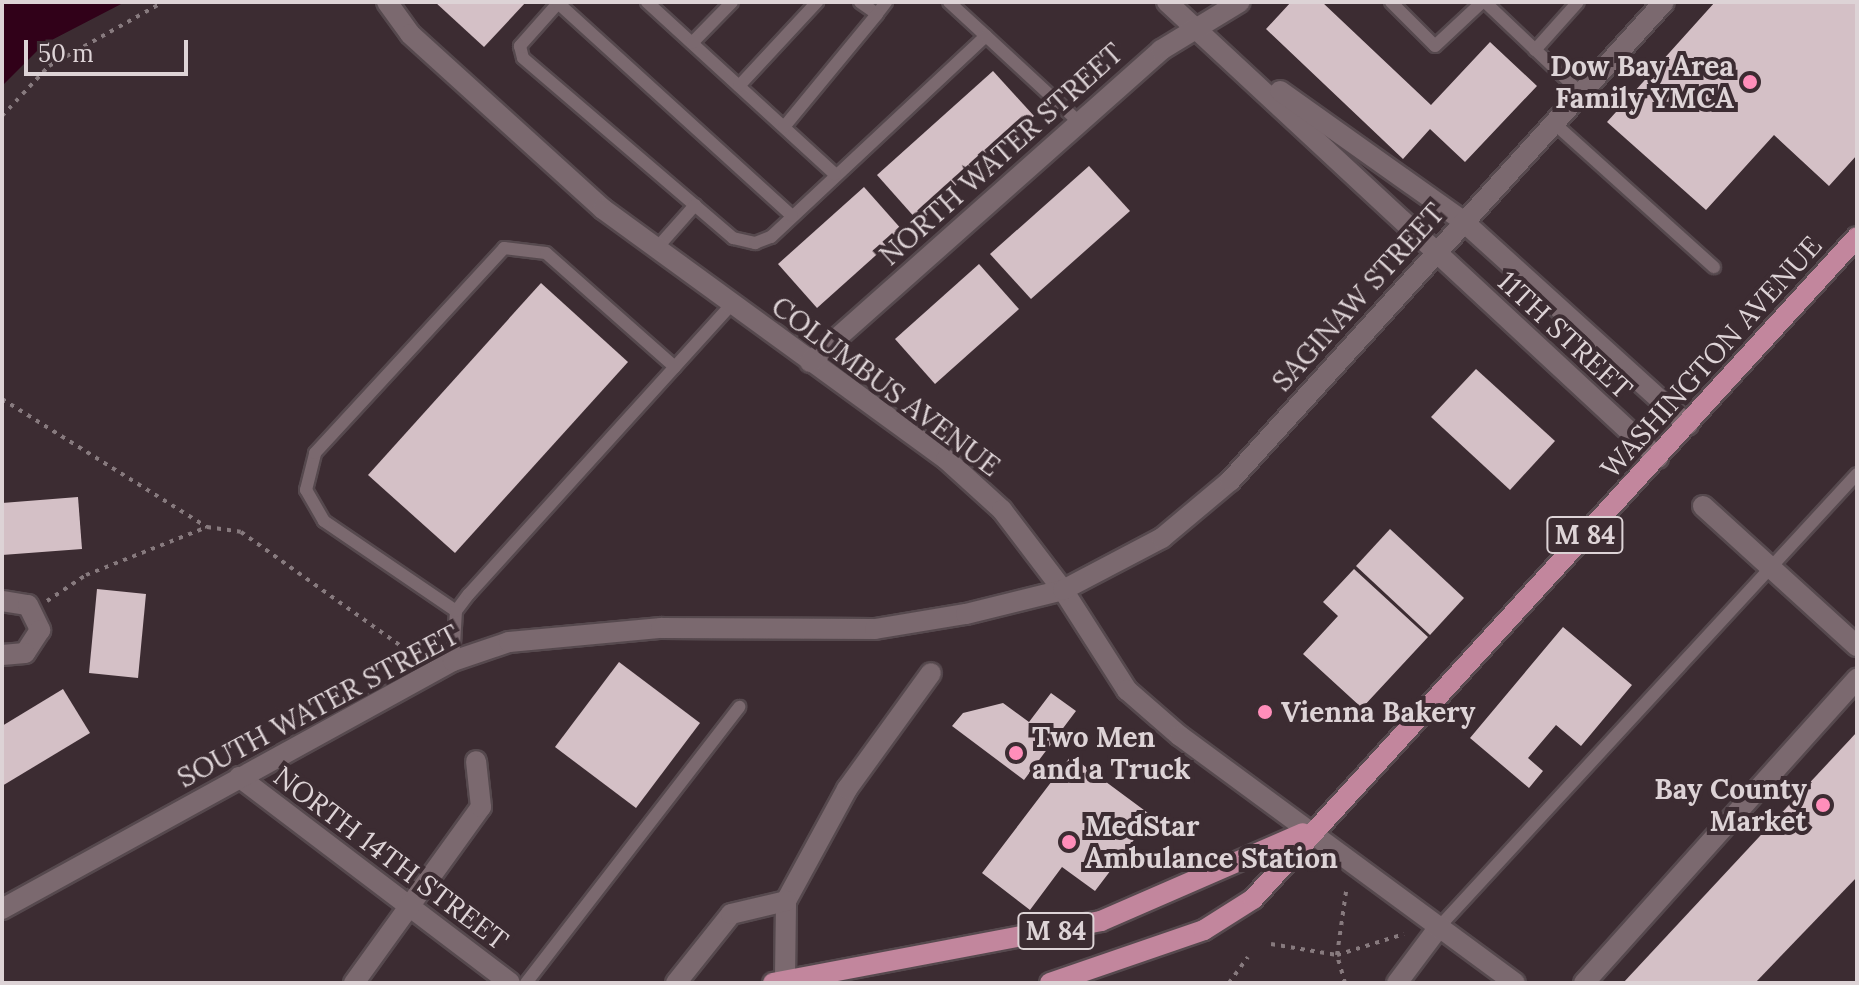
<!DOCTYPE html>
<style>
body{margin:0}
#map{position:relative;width:1859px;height:985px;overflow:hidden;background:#3c2c32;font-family:Lora,serif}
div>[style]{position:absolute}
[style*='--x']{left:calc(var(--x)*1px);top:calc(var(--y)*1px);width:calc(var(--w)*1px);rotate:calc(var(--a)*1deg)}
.water>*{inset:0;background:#310119}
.building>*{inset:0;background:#d4c0c6}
.path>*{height:4px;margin-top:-2px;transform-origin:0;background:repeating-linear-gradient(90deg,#877a7e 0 4px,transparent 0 10px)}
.roads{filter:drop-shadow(2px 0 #56494e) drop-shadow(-2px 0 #56494e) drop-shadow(0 2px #56494e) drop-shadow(0 -2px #56494e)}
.service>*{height:12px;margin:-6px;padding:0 6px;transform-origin:6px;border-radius:6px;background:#7b696f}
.minor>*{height:20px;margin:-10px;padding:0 10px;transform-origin:10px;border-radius:10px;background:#7b696f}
.tertiary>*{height:20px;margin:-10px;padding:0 10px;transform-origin:10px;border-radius:10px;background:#7b696f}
.primary>*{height:20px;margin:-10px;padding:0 10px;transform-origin:10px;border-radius:10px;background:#c2869d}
.dots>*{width:22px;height:22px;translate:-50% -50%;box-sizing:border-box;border:4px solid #3c2c32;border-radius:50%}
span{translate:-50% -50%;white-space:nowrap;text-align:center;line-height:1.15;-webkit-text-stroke:8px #3c2c32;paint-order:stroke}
.shield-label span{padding:2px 6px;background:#3c2c32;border:2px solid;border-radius:6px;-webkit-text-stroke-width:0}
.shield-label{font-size:26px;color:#ddd3d6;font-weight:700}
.poi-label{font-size:28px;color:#ddd3d6;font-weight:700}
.right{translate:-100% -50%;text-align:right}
.left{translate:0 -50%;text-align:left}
.street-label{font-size:28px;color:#ddd3d6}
.frame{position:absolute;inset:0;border:4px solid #ddd3d6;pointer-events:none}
.scale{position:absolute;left:24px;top:40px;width:164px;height:36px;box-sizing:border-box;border:4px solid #ddd3d6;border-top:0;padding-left:10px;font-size:24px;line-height:28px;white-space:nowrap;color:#ddd3d6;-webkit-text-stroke:6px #3c2c32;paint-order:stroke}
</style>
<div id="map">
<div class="water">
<i style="clip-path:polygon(2px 2px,125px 2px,44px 44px,2px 86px)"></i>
</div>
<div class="building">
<i style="clip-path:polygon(435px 2px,526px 2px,484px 47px)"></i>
<i style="clip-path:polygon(1291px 2px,1322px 2px,1431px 105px,1490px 42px,1537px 86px,1465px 162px,1430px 129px,1403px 159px,1266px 29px)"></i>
<i style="clip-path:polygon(1715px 2px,1857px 2px,1857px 155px,1829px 186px,1774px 135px,1706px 210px,1607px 122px)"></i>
<i style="clip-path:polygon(993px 71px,1034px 116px,917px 220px,877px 175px)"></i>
<i style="clip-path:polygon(1089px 166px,1130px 211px,1031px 299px,990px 254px)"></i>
<i style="clip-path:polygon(864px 187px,903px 231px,817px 308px,778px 264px)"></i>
<i style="clip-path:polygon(979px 264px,1019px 309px,935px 384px,895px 339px)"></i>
<i style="clip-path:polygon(541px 283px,628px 362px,455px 553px,368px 475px)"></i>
<i style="clip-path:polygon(1476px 369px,1555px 441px,1510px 490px,1431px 417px)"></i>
<i style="clip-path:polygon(78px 497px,82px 549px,2px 555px,2px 503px)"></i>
<i style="clip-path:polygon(1390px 529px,1464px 598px,1430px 635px,1356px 566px)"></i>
<i style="clip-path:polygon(1354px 569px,1428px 637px,1362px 708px,1303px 654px,1338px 616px,1323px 602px)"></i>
<i style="clip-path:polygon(97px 589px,146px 594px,138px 678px,89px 673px)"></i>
<i style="clip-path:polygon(1563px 627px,1632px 685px,1581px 746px,1556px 725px,1528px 758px,1543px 771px,1529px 788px,1470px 738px)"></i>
<i style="clip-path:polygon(619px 662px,700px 723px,636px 808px,555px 747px)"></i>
<i style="clip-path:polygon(63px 689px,90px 733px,2px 786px,2px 726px)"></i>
<i style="clip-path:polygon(1051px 693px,1076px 711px,1024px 780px,952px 726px,963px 713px,1003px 703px,1029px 722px)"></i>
<i style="clip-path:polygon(1857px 732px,1857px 877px,1755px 983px,1623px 983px)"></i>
<i style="clip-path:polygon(1071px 756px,1152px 816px,1095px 891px,1062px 867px,1030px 910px,982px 873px)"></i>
</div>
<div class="path">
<i style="--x:2;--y:116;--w:69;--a:-46.8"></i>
<i style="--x:49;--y:66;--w:131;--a:-29.3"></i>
<i style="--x:2;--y:399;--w:242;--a:32"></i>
<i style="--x:207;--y:527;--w:34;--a:8"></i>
<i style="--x:241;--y:532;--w:210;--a:35.5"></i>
<i style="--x:47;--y:601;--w:47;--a:-33.7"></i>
<i style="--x:86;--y:575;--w:130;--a:-21.6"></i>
<i style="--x:1271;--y:944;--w:67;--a:9.5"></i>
<i style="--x:1337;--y:955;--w:70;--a:-17.4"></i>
<i style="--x:1229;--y:983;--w:32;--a:-54"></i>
<i style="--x:1345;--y:983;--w:29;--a:-106"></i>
<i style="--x:1337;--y:955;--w:64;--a:-81.9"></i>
</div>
<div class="roads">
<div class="service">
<i style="--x:559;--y:2;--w:59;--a:131.6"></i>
<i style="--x:520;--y:46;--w:12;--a:76"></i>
<i style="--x:523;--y:58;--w:277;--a:40.6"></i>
<i style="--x:733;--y:238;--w:23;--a:13"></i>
<i style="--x:755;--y:243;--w:17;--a:-21"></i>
<i style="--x:771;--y:237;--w:294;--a:-43.1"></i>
<i style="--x:986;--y:36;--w:50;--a:-137.4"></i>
<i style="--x:647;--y:2;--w:255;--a:42.5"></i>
<i style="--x:860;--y:2;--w:21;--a:35"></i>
<i style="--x:877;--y:14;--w:15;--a:-53"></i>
<i style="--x:1391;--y:2;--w:62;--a:45"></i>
<i style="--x:1435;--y:46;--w:64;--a:-43.1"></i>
<i style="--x:1485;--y:2;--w:134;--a:43.5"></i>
<i style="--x:558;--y:3;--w:316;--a:42.3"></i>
<i style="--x:986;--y:36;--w:127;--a:42.8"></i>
<i style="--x:692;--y:43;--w:57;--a:-45.7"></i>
<i style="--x:1535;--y:50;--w:64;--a:-48.1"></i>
<i style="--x:739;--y:86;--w:115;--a:-47.1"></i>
<i style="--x:1555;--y:124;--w:214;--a:42"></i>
<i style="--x:784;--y:127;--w:146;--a:-50.5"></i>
<i style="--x:656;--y:249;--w:59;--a:-48.4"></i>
<i style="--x:456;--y:611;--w:160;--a:-145.7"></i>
<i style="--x:324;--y:521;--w:36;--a:-120"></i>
<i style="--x:306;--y:490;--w:38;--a:-76"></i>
<i style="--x:315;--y:453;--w:279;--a:-47.3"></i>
<i style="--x:504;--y:248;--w:42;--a:6.8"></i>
<i style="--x:546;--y:253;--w:172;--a:41.5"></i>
<i style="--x:453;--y:661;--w:50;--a:-86.6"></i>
<i style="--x:456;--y:611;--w:21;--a:-53"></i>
<i style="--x:469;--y:594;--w:390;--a:-47.8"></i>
<i style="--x:1439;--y:927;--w:616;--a:-47.3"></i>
<i style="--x:526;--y:983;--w:349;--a:-52.3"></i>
</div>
<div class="minor">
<i style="--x:387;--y:2;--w:39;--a:54"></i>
<i style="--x:410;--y:34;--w:261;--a:42.2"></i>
<i style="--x:603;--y:209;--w:424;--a:36.1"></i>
<i style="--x:946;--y:459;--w:76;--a:42.3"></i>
<i style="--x:1002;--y:510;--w:101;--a:52.7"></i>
<i style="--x:1167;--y:2;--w:670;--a:42.88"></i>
<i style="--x:1280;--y:91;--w:226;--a:35.4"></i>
<i style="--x:1464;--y:222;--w:302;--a:42.2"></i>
<i style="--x:810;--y:362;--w:470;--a:-41.6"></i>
<i style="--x:1161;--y:50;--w:92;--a:-31.3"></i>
<i style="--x:1703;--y:506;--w:208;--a:42.3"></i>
<i style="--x:2;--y:601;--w:26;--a:9"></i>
<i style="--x:28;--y:605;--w:28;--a:64"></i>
<i style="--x:40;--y:630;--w:27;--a:123"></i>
<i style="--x:25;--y:653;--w:23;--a:175"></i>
<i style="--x:239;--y:777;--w:340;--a:37.2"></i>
<i style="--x:785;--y:976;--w:75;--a:-89.2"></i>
<i style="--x:786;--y:901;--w:128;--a:-61.4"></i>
<i style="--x:847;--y:789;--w:143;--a:-54.1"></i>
<i style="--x:354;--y:983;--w:217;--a:-54.2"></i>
<i style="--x:481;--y:807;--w:46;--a:-96.2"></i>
<i style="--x:676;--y:983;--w:88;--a:-51.4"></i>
<i style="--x:731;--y:914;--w:57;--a:-13.3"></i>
<i style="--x:1397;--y:983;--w:70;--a:-53.1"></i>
<i style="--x:1584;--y:983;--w:409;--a:-48.1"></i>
</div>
<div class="tertiary">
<i style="--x:1063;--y:590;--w:119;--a:57.4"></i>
<i style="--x:1127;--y:690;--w:70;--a:41"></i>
<i style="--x:1180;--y:736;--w:416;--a:36.4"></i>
<i style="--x:2;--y:909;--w:515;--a:-28.81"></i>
<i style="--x:453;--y:661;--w:59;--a:-18.7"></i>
<i style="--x:509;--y:642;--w:153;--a:-5.3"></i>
<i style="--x:661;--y:628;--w:214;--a:0.3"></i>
<i style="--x:875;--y:629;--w:92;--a:-9.4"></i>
<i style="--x:966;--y:614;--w:100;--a:-13.9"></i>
<i style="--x:1063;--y:590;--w:112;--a:-27.7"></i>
<i style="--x:1162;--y:538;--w:89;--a:-40"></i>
<i style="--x:1230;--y:481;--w:646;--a:-47.82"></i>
</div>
<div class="primary">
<i style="--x:773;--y:983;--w:334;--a:-10.7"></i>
<i style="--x:1101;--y:921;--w:220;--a:-23.5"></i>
<i style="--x:1050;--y:983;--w:163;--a:-19"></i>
<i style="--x:1204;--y:930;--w:58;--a:-32.3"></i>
<i style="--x:1253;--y:899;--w:896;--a:-47.62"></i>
</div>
</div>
<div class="dots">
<i style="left:1750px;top:82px;background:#ff8eba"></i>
<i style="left:1265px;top:712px;background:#ff8eba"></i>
<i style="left:1016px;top:753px;background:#ff8eba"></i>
<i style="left:1823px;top:805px;background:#ff8eba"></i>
<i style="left:1069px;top:842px;background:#ff8eba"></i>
</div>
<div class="shield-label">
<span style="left:1585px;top:535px">M 84</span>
<span style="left:1056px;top:931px">M 84</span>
</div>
<div class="poi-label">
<span class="right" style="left:1734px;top:82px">Dow Bay Area<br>Family YMCA</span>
<span class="left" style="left:1281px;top:712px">Vienna Bakery</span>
<span class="left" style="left:1032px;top:753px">Two Men<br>and a Truck</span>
<span class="right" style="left:1807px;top:805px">Bay County<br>Market</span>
<span class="left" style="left:1085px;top:842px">MedStar<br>Ambulance Station</span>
</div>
<div class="street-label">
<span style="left:1001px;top:154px;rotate:-42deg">NORTH WATER STREET</span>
<span style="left:1358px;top:297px;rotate:-48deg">SAGINAW STREET</span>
<span style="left:1565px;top:335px;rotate:43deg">11TH STREET</span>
<span style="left:1711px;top:357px;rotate:-48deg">WASHINGTON AVENUE</span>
<span style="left:886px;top:386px;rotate:37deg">COLUMBUS AVENUE</span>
<span style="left:318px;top:706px;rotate:-28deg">SOUTH WATER STREET</span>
<span style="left:391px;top:858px;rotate:37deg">NORTH 14TH STREET</span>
</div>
<div class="frame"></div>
<div class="scale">50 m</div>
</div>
